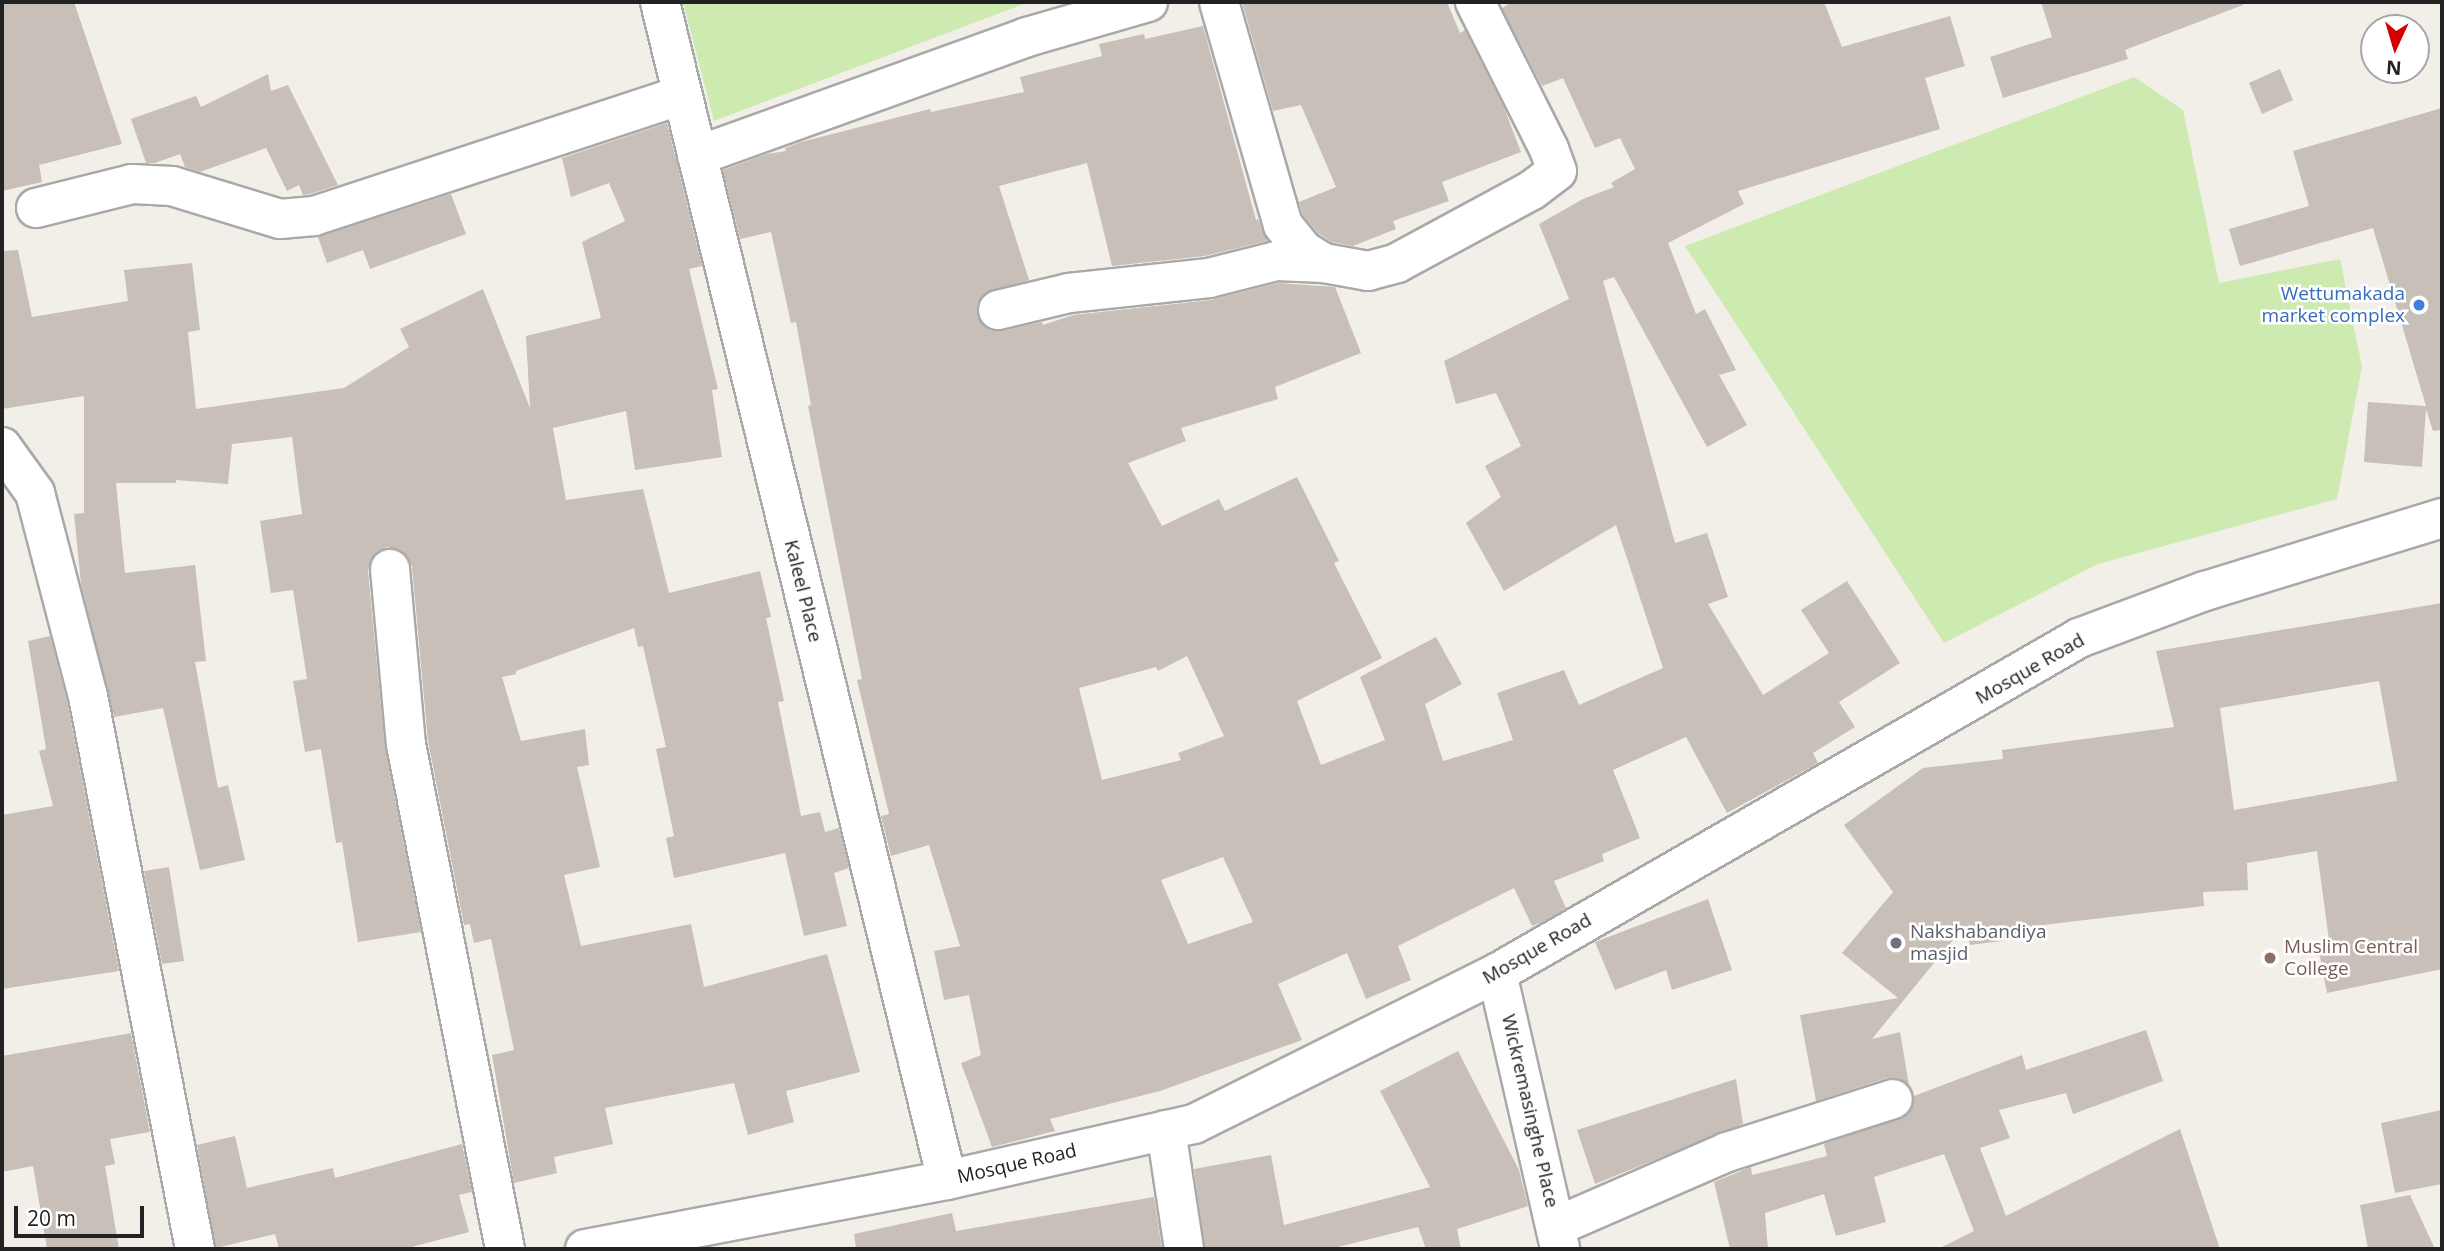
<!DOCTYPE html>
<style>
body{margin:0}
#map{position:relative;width:2444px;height:1251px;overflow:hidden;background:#f2efe9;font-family:"Open Sans",sans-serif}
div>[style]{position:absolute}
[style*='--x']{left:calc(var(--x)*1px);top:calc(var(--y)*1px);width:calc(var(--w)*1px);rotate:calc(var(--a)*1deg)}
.grass>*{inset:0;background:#cdebb0}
.building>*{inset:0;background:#c7bfb8}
.roads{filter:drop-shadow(2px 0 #a9a9a9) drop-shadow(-2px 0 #a9a9a9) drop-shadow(0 2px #a9a9a9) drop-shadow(0 -2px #a9a9a9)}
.minor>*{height:38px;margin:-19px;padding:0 19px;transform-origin:19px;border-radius:19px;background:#fff}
.tertiary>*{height:38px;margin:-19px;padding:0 19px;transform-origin:19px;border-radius:19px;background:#fff}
.dots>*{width:19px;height:19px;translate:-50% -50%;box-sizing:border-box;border:4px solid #fff;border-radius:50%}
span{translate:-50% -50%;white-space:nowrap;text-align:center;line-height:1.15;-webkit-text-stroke:5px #fff;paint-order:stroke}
.shop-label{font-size:19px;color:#366cbe}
.right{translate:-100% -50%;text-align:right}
.street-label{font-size:19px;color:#222}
.worship-label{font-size:19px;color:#5b616d}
.left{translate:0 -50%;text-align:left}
.education-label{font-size:19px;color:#785e54}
.frame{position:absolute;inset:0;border:4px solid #222;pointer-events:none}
.north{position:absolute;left:2360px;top:14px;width:70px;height:70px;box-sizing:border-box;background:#fff;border:2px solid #a7a7a7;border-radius:50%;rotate:184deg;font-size:19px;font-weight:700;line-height:28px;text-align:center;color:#222}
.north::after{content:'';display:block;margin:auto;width:24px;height:32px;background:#d40000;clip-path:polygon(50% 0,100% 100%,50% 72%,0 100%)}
.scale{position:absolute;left:14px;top:1206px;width:130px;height:32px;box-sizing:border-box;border:4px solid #222;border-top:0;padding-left:9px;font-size:21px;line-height:24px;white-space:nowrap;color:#222;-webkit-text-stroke:5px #fff;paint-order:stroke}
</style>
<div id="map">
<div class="grass">
<i style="clip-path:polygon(683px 2px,1029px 2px,714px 121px)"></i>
<i style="clip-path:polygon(2134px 77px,2183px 110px,2219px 283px,2340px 259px,2362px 366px,2337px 499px,2098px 564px,1944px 643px,1685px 246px)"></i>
</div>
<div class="building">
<i style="clip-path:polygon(2px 2px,74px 2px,122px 144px,39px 165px,42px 182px,2px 191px)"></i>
<i style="clip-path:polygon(1242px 2px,1447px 2px,1460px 33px,1465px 30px,1504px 108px,1521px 152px,1442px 182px,1449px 201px,1393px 221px,1396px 229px,1353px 246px,1332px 242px,1318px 233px,1303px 215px,1299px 202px,1336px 187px,1301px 105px,1273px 111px)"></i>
<i style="clip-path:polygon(evenodd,1512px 2px,1824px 2px,1842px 47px,1950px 16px,1965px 66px,1925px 78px,1940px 129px,1738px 191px,1744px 204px,1668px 243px,1696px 314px,1705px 309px,1736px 370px,1719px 375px,1747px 425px,1707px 447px,1614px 277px,1603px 281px,1675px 543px,1707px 533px,1728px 597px,1708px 604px,1763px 695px,1829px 653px,1801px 610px,1847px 581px,1900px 663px,1839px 702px,1855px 727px,1813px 753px,1818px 763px,1727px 813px,1686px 737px,1613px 770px,1640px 838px,1602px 854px,1604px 861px,1554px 881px,1566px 908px,1544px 921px,1532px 926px,1514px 888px,1398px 946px,1411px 980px,1366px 999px,1347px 953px,1278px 984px,1302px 1040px,1160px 1091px,1050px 1119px,1055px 1131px,992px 1147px,961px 1063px,981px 1055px,969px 995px,944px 1000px,934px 951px,960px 946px,929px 845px,891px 856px,881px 816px,889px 814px,857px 680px,862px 679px,808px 406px,811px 405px,796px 322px,791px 323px,771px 232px,740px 239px,723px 170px,767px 154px,786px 151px,785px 148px,801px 142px,930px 109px,931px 112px,1024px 92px,1020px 77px,1102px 56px,1099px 44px,1144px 34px,1145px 39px,1203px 26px,1256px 220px,1258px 219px,1267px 241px,1205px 256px,1112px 266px,1087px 163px,999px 186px,1029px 280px,984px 294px,977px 304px,977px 316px,983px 325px,991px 331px,1002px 331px,1042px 322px,1043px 325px,1073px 315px,1211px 300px,1278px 283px,1335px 287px,1361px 353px,1275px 387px,1278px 399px,1181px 428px,1186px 441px,1128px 463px,1162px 526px,1219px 499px,1225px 511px,1297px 477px,1339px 561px,1334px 563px,1382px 658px,1297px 701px,1321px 765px,1385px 740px,1360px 677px,1436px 637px,1462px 684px,1425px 704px,1443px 761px,1513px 740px,1497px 693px,1564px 670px,1579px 705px,1663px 668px,1616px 525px,1504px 591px,1466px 523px,1501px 497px,1485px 466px,1521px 446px,1496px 393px,1456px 404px,1444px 361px,1569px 299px,1539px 224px,1583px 199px,1614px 187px,1611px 183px,1635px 169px,1620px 138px,1595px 148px,1563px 78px,1542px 86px,1502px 8px,1512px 2px,1187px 656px,1224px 736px,1178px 753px,1181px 760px,1102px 780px,1079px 688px,1156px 667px,1158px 671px,1187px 656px,1512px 2px,1223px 857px,1253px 922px,1188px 944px,1161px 880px,1223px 857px)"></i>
<i style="clip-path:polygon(2041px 2px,2243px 2px,2243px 5px,2125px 50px,2128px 59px,2003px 98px,1990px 57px,2052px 37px)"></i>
<i style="clip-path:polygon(2280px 69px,2293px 100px,2262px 114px,2249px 83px)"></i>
<i style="clip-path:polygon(268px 74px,271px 91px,288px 85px,338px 185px,310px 194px,303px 195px,299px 185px,287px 191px,266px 148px,200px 172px,185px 167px,180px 154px,155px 163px,146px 163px,131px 119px,196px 96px,201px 107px)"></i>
<i style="clip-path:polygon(2442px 108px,2442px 430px,2433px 431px,2426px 409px,2422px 467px,2364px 462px,2368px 402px,2426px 406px,2373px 228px,2240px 266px,2229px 229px,2309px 206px,2293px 151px)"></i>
<i style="clip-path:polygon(667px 123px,702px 266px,689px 269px,718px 389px,712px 390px,722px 457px,635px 470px,626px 411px,553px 428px,566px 500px,643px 489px,669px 593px,760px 571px,771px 617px,766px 618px,784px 701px,778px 702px,801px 816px,820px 812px,825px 832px,839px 828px,849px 868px,834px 873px,847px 926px,804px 936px,785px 853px,674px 878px,666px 838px,674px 836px,656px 749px,666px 747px,643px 646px,638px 647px,634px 628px,516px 671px,516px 674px,502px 677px,521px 741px,585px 729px,589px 765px,577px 767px,600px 867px,564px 875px,581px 946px,691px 924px,704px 987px,827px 954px,860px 1072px,786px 1091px,794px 1122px,748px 1135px,734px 1083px,605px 1108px,613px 1144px,554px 1157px,557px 1173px,514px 1183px,492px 1055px,514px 1050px,491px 939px,474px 943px,470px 924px,464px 925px,428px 741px,412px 567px,408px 557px,400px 550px,387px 547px,378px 551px,371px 559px,368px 571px,385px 748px,421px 932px,358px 942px,342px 842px,336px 843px,321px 749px,305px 752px,293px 681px,307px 679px,293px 590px,271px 593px,260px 521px,302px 514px,292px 437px,232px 444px,228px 484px,176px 480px,176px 483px,116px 483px,125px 573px,195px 565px,206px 661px,195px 662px,218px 788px,228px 785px,245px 860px,200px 870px,163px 708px,114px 717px,81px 584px,74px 514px,84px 513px,84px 396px,2px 409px,2px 251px,18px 250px,32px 317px,128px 301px,124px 270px,192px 263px,200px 330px,188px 332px,196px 409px,344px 388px,409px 347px,400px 329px,483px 289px,530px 408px,526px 336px,601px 318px,582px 242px,625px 221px,609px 183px,571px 197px,562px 158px)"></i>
<i style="clip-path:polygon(451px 194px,466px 234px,370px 269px,363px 250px,327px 263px,318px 237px)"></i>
<i style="clip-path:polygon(evenodd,2442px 603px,2442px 969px,2327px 993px,2317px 942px,2329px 940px,2317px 851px,2247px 863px,2248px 890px,2203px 892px,2204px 906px,2025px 927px,2026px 938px,1970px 945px,1965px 925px,1872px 1039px,1900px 1032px,1909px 1085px,1898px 1078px,1887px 1078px,1816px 1101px,1800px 1015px,1898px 998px,1842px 953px,1893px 892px,1844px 825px,1923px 768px,2003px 759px,2002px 750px,2174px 727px,2156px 651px,2442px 603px,2379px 681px,2397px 781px,2234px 810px,2220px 708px,2379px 681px)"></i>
<i style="clip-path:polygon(50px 636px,67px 701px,119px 971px,2px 989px,2px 815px,53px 806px,39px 751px,46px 749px,28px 641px)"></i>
<i style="clip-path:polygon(169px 867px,184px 961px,162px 964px,144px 871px)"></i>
<i style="clip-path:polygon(1708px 899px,1732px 970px,1672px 990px,1666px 970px,1615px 990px,1595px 942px)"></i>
<i style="clip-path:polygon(2146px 1030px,2163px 1081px,2073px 1114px,2066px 1093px,1999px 1110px,2010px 1138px,1980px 1148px,2006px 1216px,2180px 1129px,2220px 1249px,1938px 1249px,1974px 1231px,1944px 1154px,1874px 1177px,1886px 1222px,1836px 1236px,1824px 1194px,1765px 1213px,1768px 1249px,1730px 1249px,1714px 1182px,1751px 1167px,1752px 1175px,1827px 1156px,1824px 1144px,1909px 1114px,1914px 1104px,1914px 1096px,2022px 1055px,2026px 1070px)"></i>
<i style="clip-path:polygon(131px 1033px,150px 1132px,110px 1139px,115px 1164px,105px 1166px,119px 1249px,47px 1249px,33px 1166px,2px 1172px,2px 1056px)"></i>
<i style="clip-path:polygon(1458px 1051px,1519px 1170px,1528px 1206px,1457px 1229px,1461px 1249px,1426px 1249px,1418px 1227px,1330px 1249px,1205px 1249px,1194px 1169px,1271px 1155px,1284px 1225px,1430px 1187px,1380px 1091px)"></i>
<i style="clip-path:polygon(1736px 1079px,1743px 1124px,1595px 1184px,1577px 1130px)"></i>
<i style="clip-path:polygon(2442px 1110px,2442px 1184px,2395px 1193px,2381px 1123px)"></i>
<i style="clip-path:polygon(235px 1136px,247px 1188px,333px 1168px,335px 1178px,462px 1144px,472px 1192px,459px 1195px,469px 1232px,404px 1249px,279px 1249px,275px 1234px,216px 1248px,197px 1145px)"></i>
<i style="clip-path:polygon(2410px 1195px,2435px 1249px,2368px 1249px,2360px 1205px)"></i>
<i style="clip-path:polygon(1154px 1197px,1162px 1249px,856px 1249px,854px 1234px,952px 1213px,956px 1231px)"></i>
</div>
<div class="roads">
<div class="minor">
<i style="--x:660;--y:2;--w:1212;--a:76.31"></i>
<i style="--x:1219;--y:2;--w:232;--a:74"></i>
<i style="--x:1283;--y:225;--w:32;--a:51"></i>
<i style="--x:1303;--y:250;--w:25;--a:32"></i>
<i style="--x:1324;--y:263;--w:45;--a:10.3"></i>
<i style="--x:1368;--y:271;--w:30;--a:-15"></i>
<i style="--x:1397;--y:263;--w:153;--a:-28.4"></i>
<i style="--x:1532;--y:190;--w:31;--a:-37"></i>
<i style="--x:1557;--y:171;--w:23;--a:-110"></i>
<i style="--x:1549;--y:149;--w:165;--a:-116.7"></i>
<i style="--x:697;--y:156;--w:351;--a:-19.8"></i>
<i style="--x:1027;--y:37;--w:126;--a:-16.1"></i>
<i style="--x:36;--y:208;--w:99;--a:-14"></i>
<i style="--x:132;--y:184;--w:40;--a:2.9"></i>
<i style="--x:172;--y:186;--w:113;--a:17"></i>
<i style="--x:280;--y:219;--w:34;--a:-5"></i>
<i style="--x:314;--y:216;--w:387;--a:-18.2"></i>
<i style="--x:998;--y:310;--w:73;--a:-13.5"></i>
<i style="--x:1069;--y:293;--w:141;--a:-6.1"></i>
<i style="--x:1209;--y:278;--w:69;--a:-14.2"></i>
<i style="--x:1276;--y:261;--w:48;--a:2.4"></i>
<i style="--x:2;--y:447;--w:57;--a:54.3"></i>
<i style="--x:35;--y:493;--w:210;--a:75.4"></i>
<i style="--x:88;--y:696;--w:563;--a:79.05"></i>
<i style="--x:390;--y:569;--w:176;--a:84.8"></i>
<i style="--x:406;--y:744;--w:515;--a:78.91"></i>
<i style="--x:1497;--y:973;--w:283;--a:77.1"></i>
<i style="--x:1166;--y:1130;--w:120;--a:81.4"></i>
<i style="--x:1557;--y:1226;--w:185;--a:-23.5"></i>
<i style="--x:1727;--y:1152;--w:174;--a:-17.7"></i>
</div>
<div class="tertiary">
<i style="--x:585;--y:1249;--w:369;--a:-10.8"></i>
<i style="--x:947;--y:1180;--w:253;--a:-12.8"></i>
<i style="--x:1194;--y:1124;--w:339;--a:-26.5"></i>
<i style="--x:1497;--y:973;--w:672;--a:-29.92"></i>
<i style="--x:2079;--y:638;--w:134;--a:-20.5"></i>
<i style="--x:2205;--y:591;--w:248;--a:-17.1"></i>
</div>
</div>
<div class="dots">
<i style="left:2419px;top:305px;background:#3f7fe0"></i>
<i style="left:1896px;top:943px;background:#6b7280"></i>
<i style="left:2270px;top:958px;background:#8d6e63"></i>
</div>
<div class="shop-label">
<span class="right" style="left:2405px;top:305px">Wettumakada<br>market complex</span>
</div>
<div class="street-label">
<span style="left:803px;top:591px;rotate:76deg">Kaleel Place</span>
<span style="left:2030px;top:669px;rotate:-30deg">Mosque Road</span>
<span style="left:1537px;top:949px;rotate:-30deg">Mosque Road</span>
<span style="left:1530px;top:1111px;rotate:77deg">Wickremasinghe Place</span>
<span style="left:1017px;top:1164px;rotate:-13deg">Mosque Road</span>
</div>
<div class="worship-label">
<span class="left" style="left:1910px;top:943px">Nakshabandiya<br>masjid</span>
</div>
<div class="education-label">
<span class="left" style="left:2284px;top:958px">Muslim Central<br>College</span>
</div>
<div class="frame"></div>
<div class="north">N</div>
<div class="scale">20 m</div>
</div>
